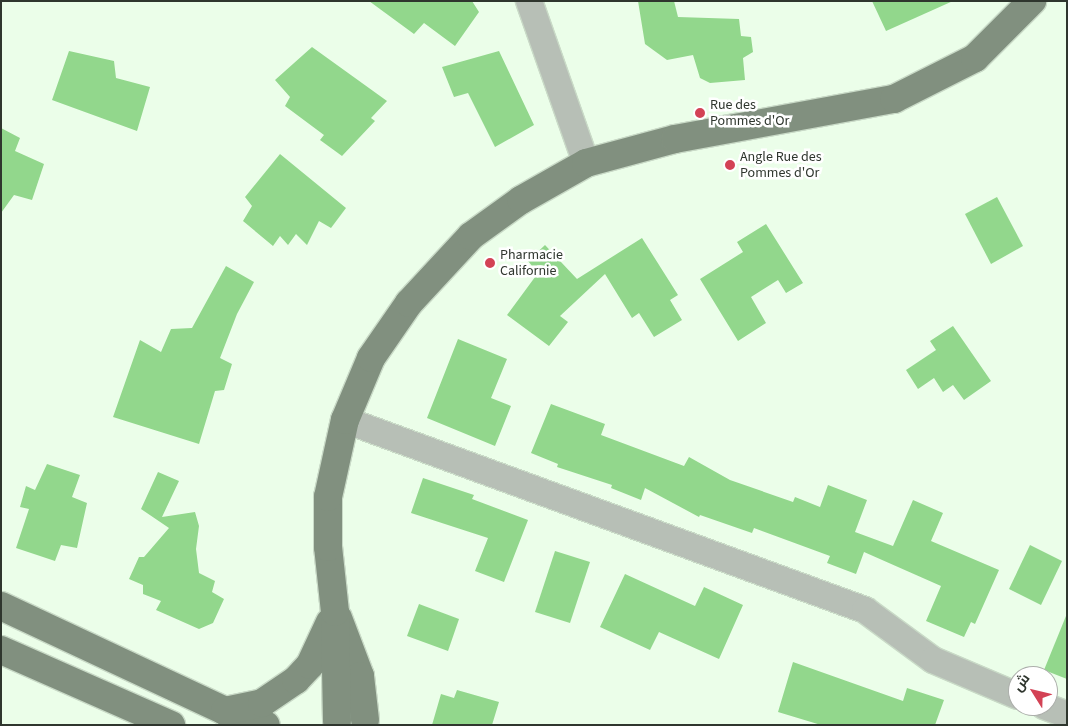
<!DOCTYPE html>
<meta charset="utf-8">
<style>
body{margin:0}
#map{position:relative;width:1068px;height:726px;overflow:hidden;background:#ebfee9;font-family:"Source Sans 3",Cairo,sans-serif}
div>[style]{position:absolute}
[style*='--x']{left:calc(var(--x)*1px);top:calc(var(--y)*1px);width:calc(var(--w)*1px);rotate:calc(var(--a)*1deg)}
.building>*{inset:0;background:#92d78c}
.roads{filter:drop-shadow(1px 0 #c9dac7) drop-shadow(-1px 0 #c9dac7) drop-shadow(0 1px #c9dac7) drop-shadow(0 -1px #c9dac7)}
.minor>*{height:26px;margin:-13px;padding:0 13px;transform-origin:13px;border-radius:13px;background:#b7bfb6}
.major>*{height:28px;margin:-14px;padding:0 14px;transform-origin:14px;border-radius:14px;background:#81907f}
.dots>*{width:14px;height:14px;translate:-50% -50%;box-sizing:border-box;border:2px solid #fff;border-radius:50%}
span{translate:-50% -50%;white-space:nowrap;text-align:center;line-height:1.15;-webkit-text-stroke:5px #fff;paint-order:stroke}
.poi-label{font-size:14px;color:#2f362e}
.left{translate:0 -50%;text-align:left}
.frame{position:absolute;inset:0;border:2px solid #2f362e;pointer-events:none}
.north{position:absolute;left:1008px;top:666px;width:50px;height:50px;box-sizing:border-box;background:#fff;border:1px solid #acafab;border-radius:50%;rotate:306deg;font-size:14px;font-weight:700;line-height:20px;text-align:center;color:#2f362e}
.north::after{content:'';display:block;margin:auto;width:18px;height:22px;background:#d34255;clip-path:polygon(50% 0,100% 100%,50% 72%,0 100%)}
</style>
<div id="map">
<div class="building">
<i style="clip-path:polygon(369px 1px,472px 1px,479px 12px,455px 46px,424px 23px,414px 34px)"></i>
<i style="clip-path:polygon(638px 1px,674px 1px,678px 17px,739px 19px,741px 36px,751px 37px,753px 52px,743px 58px,745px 80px,710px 83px,700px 78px,693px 55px,667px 60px,645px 44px)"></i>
<i style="clip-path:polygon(872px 1px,953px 1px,886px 31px)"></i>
<i style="clip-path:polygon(312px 47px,387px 101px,371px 118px,375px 121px,342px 156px,320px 140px,324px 135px,285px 106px,290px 97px,275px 80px)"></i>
<i style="clip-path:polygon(69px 51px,114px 61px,116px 78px,150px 87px,137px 131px,52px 100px)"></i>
<i style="clip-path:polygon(499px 51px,534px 125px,495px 147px,468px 93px,454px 97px,442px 67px)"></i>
<i style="clip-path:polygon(1px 128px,20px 138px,15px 151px,44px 164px,32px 200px,14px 195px,1px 213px)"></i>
<i style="clip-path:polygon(280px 154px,346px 208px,331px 228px,319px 221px,307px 245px,296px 234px,288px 245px,280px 236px,273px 246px,243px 221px,252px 206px,245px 197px)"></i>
<i style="clip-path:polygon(997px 197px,1023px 246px,991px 264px,965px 214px)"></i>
<i style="clip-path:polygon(766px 224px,803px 283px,786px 293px,778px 280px,751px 297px,766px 323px,738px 341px,700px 279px,743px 252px,737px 242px)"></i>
<i style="clip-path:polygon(642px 238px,678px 295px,670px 300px,682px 320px,654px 337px,639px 313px,632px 318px,605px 274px,560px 316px,568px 322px,549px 346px,507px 315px,538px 273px,528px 261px,545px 245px,577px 279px)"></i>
<i style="clip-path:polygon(226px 266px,254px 282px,237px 314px,220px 358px,232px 364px,224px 390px,215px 391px,199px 444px,113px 417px,140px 340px,161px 352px,171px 329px,192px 328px)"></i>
<i style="clip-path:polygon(953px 326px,991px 381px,964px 400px,953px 385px,943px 392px,934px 378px,918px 389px,906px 370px,936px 350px,930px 341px)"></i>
<i style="clip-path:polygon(458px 339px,507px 359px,491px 398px,511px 406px,495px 446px,427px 418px)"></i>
<i style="clip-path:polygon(551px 404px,605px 424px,601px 435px,684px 466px,689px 457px,730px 480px,793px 502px,795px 497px,820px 507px,828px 485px,867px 500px,855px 532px,893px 546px,913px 500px,943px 513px,931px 541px,999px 570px,975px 624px,971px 622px,964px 637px,926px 621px,941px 586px,864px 552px,856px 574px,827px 563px,830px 556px,754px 528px,752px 533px,700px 515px,699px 517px,645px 488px,641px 500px,611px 488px,612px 485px,557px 467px,558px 464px,531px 453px)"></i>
<i style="clip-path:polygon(47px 464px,80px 475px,72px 497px,87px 503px,77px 548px,61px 545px,55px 561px,16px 548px,29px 509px,20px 507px,26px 486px,35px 490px)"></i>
<i style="clip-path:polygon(158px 472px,179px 481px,162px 517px,195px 512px,199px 526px,196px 549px,199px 573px,215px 581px,212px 592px,224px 599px,213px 623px,199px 629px,156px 610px,161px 601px,143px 594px,143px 585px,129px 579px,139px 557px,144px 557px,169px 528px,141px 509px)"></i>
<i style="clip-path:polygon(423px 478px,474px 495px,472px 499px,528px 520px,504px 582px,475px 571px,488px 538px,411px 513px)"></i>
<i style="clip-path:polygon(1030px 545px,1062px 561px,1041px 605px,1009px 589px)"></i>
<i style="clip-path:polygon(555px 551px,590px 562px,570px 623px,535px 612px)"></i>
<i style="clip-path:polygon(625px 574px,695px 606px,704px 587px,743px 605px,719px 659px,659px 632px,650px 650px,600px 627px)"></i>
<i style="clip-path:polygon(419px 604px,459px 619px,448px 651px,407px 636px)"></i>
<i style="clip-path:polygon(1066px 616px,1067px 616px,1067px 679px,1044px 670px)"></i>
<i style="clip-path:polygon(793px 662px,903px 701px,907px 688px,944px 700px,935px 725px,821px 725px,778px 712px)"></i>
<i style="clip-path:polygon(457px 690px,499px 702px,492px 725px,432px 725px,441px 694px,454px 698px)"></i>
</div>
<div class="roads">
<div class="minor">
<i style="--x:529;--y:1;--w:172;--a:70.6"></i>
<i style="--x:345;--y:420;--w:554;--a:20.07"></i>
<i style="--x:865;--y:610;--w:84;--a:36.3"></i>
<i style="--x:933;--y:660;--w:92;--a:23"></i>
<i style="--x:1044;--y:706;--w:25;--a:21"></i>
</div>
<div class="major">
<i style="--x:1;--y:606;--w:247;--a:25.1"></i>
<i style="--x:225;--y:711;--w:43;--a:18.9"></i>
<i style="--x:338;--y:618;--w:62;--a:69.2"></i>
<i style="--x:360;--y:676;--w:44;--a:83.5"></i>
<i style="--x:1;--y:650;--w:186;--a:23.8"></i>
<i style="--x:225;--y:711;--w:38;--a:-12"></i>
<i style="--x:262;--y:703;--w:41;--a:-34.1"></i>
<i style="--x:296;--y:680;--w:21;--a:-47"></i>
<i style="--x:310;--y:665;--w:47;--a:-65.1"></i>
<i style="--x:337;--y:721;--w:109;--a:-91.1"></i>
<i style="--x:335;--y:612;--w:65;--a:-96.1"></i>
<i style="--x:328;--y:547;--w:50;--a:-90"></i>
<i style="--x:328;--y:497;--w:79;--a:-77.6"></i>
<i style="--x:345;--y:420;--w:67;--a:-67.2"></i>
<i style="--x:371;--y:358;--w:67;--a:-55.4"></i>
<i style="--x:409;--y:303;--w:91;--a:-47.2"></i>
<i style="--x:471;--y:236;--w:62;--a:-35.8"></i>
<i style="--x:521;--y:200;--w:75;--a:-29.6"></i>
<i style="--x:586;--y:163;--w:92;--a:-15.1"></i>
<i style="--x:675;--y:139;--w:223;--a:-10.4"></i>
<i style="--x:894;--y:99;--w:91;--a:-26.8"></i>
<i style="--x:975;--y:58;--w:81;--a:-45"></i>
</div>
</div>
<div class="dots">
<i style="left:700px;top:113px;background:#d34255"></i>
<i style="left:730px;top:165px;background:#d34255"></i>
<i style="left:490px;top:263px;background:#d34255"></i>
</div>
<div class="poi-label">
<span class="left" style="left:710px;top:113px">Rue des<br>Pommes d'Or</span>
<span class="left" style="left:740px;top:165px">Angle Rue des<br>Pommes d'Or</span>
<span class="left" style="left:500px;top:263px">Pharmacie<br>Californie</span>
</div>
<div class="frame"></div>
<div class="north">ش</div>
</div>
